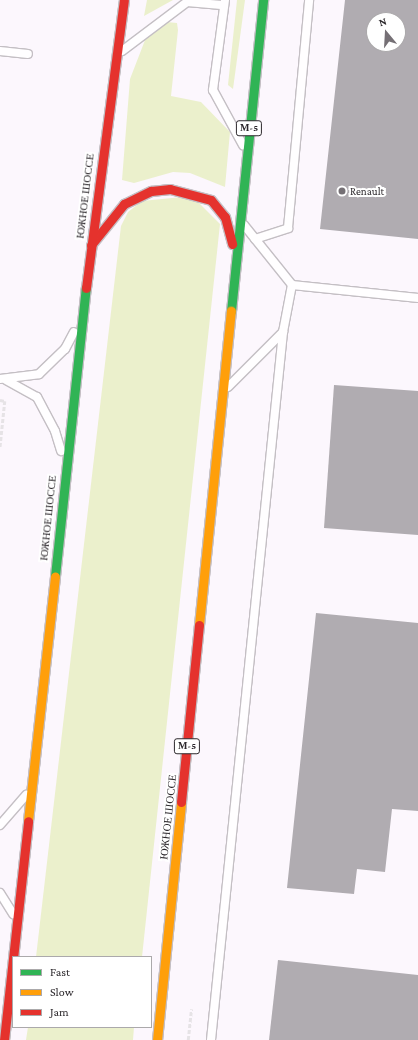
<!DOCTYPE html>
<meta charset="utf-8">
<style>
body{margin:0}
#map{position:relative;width:418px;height:1040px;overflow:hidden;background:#fcf7fd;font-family:"Crimson Pro",serif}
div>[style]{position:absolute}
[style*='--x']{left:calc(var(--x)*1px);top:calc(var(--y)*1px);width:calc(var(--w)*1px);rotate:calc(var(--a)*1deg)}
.green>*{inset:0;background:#ebf0cc}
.building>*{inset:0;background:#b0acb1}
.path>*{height:2.5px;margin-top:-1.25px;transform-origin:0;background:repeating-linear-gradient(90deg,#e6e3e6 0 4px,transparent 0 6px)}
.roads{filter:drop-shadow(1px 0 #c4bfc4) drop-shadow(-1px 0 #c4bfc4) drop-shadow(0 1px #c4bfc4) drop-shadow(0 -1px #c4bfc4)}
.lane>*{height:8px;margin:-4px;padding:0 4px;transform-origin:4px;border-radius:4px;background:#fffeff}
.fast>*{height:9px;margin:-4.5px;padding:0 4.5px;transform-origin:4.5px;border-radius:4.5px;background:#30b455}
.slow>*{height:9px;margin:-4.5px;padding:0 4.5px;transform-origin:4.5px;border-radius:4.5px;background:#ff9f0a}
.jam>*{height:9px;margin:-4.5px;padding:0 4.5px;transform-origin:4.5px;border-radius:4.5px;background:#e5322d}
.dots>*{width:11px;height:11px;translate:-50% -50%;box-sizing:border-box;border:2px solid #fff;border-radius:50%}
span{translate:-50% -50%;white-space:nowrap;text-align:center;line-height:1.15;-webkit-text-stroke:4px #fff;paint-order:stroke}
.shield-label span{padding:1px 3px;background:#fff;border:1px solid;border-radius:3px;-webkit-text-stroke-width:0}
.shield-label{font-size:10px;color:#2c282c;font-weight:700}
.poi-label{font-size:11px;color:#2c282c}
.left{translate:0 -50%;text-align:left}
.street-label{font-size:11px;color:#2c282c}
.legend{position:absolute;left:12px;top:956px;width:140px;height:72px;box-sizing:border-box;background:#fff;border:1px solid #aba9ab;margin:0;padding:5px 7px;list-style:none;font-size:12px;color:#2c282c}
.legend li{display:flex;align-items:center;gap:8px;height:20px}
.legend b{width:20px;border:1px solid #aba9ab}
.north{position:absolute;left:366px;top:12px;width:40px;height:40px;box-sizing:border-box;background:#fff;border:1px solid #aba9ab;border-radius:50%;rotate:342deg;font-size:11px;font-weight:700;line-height:16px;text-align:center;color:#2c282c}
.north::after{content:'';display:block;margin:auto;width:14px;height:18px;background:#757075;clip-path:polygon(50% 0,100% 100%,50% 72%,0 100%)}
</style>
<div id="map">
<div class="green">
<i style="clip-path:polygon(147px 0,173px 0,144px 16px)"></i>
<i style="clip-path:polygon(237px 0,245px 0,233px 89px,228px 85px)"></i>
<i style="clip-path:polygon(167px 22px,177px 23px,178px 30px,171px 96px,201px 102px,230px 132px,225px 187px,190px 173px,173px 172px,134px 183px,122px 180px,130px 79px,147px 35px)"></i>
<i style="clip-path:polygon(192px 196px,220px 224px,142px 957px,36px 957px,121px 226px,128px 212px,142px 201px)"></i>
<i style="clip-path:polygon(28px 1027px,134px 1027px,133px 1040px,26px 1040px)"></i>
</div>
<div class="building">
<i style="clip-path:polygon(evenodd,345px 0,418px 0,418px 239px,320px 229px,345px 0,374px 20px,398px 20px,398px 44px,374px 44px,374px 20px)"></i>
<i style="clip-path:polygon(334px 385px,418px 391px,418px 535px,324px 528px)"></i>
<i style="clip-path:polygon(316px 613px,418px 623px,418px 811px,392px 809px,385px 872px,357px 869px,354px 894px,287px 888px)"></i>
<i style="clip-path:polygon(278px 960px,418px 975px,418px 1040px,269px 1040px)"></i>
</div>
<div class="path">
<i style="--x:0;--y:400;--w:5;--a:11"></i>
<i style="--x:5;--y:401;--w:48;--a:95.9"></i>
<i style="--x:188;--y:1040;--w:31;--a:-84"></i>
</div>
<div class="roads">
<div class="lane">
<i style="--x:225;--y:0;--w:91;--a:97.6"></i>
<i style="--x:213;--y:90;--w:63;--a:61.4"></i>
<i style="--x:0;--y:51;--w:28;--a:6"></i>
<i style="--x:122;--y:51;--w:81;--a:-37"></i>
<i style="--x:187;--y:2;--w:37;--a:5"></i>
<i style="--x:244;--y:225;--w:77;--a:51.3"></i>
<i style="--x:292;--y:285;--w:127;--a:5.9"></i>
<i style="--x:255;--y:239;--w:35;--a:-18"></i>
<i style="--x:288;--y:228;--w:229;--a:-84.7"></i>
<i style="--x:0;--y:379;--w:39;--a:-7"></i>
<i style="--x:39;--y:374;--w:36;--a:-44"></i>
<i style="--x:65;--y:349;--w:19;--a:-62"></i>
<i style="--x:6;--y:380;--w:35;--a:29"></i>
<i style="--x:37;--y:397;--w:38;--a:62"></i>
<i style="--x:55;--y:431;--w:21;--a:73"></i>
<i style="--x:228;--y:387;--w:78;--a:-45"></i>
<i style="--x:0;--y:825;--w:40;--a:-49"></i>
<i style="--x:0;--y:893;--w:25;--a:58"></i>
<i style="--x:211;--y:1040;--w:712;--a:-84.19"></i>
<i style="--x:283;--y:332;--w:48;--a:-79.2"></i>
</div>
<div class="fast">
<i style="--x:231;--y:311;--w:313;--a:-84.1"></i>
<i style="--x:55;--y:576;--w:290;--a:-83.9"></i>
</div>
<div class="slow">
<i style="--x:199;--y:625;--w:316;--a:-84.2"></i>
<i style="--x:28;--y:821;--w:246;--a:-83.7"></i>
<i style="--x:157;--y:1040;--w:239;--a:-84.2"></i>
</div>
<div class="jam">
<i style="--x:91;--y:245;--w:53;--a:-51.2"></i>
<i style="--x:124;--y:204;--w:30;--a:-26"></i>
<i style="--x:151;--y:191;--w:19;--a:-6"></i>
<i style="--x:170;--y:189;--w:42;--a:15"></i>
<i style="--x:211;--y:200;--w:22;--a:51"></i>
<i style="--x:225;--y:217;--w:28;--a:75"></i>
<i style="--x:86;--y:288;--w:290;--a:-82.5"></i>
<i style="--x:181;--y:802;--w:178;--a:-84.2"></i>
<i style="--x:4;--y:1040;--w:220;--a:-83.7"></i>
</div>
</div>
<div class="dots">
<i style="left:342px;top:191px;background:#757075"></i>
</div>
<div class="shield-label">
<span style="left:249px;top:128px">М-5</span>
<span style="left:187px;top:746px">М-5</span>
</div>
<div class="poi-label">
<span class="left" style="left:350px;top:191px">Renault</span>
</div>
<div class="street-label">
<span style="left:85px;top:196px;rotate:-83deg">ЮЖНОЕ ШОССЕ</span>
<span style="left:48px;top:518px;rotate:-84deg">ЮЖНОЕ ШОССЕ</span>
<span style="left:168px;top:817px;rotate:-84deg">ЮЖНОЕ ШОССЕ</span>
</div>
<ul class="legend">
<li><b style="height:5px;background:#30b455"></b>Fast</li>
<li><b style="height:5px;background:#ff9f0a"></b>Slow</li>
<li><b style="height:5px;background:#e5322d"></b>Jam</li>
</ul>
<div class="north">N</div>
</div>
